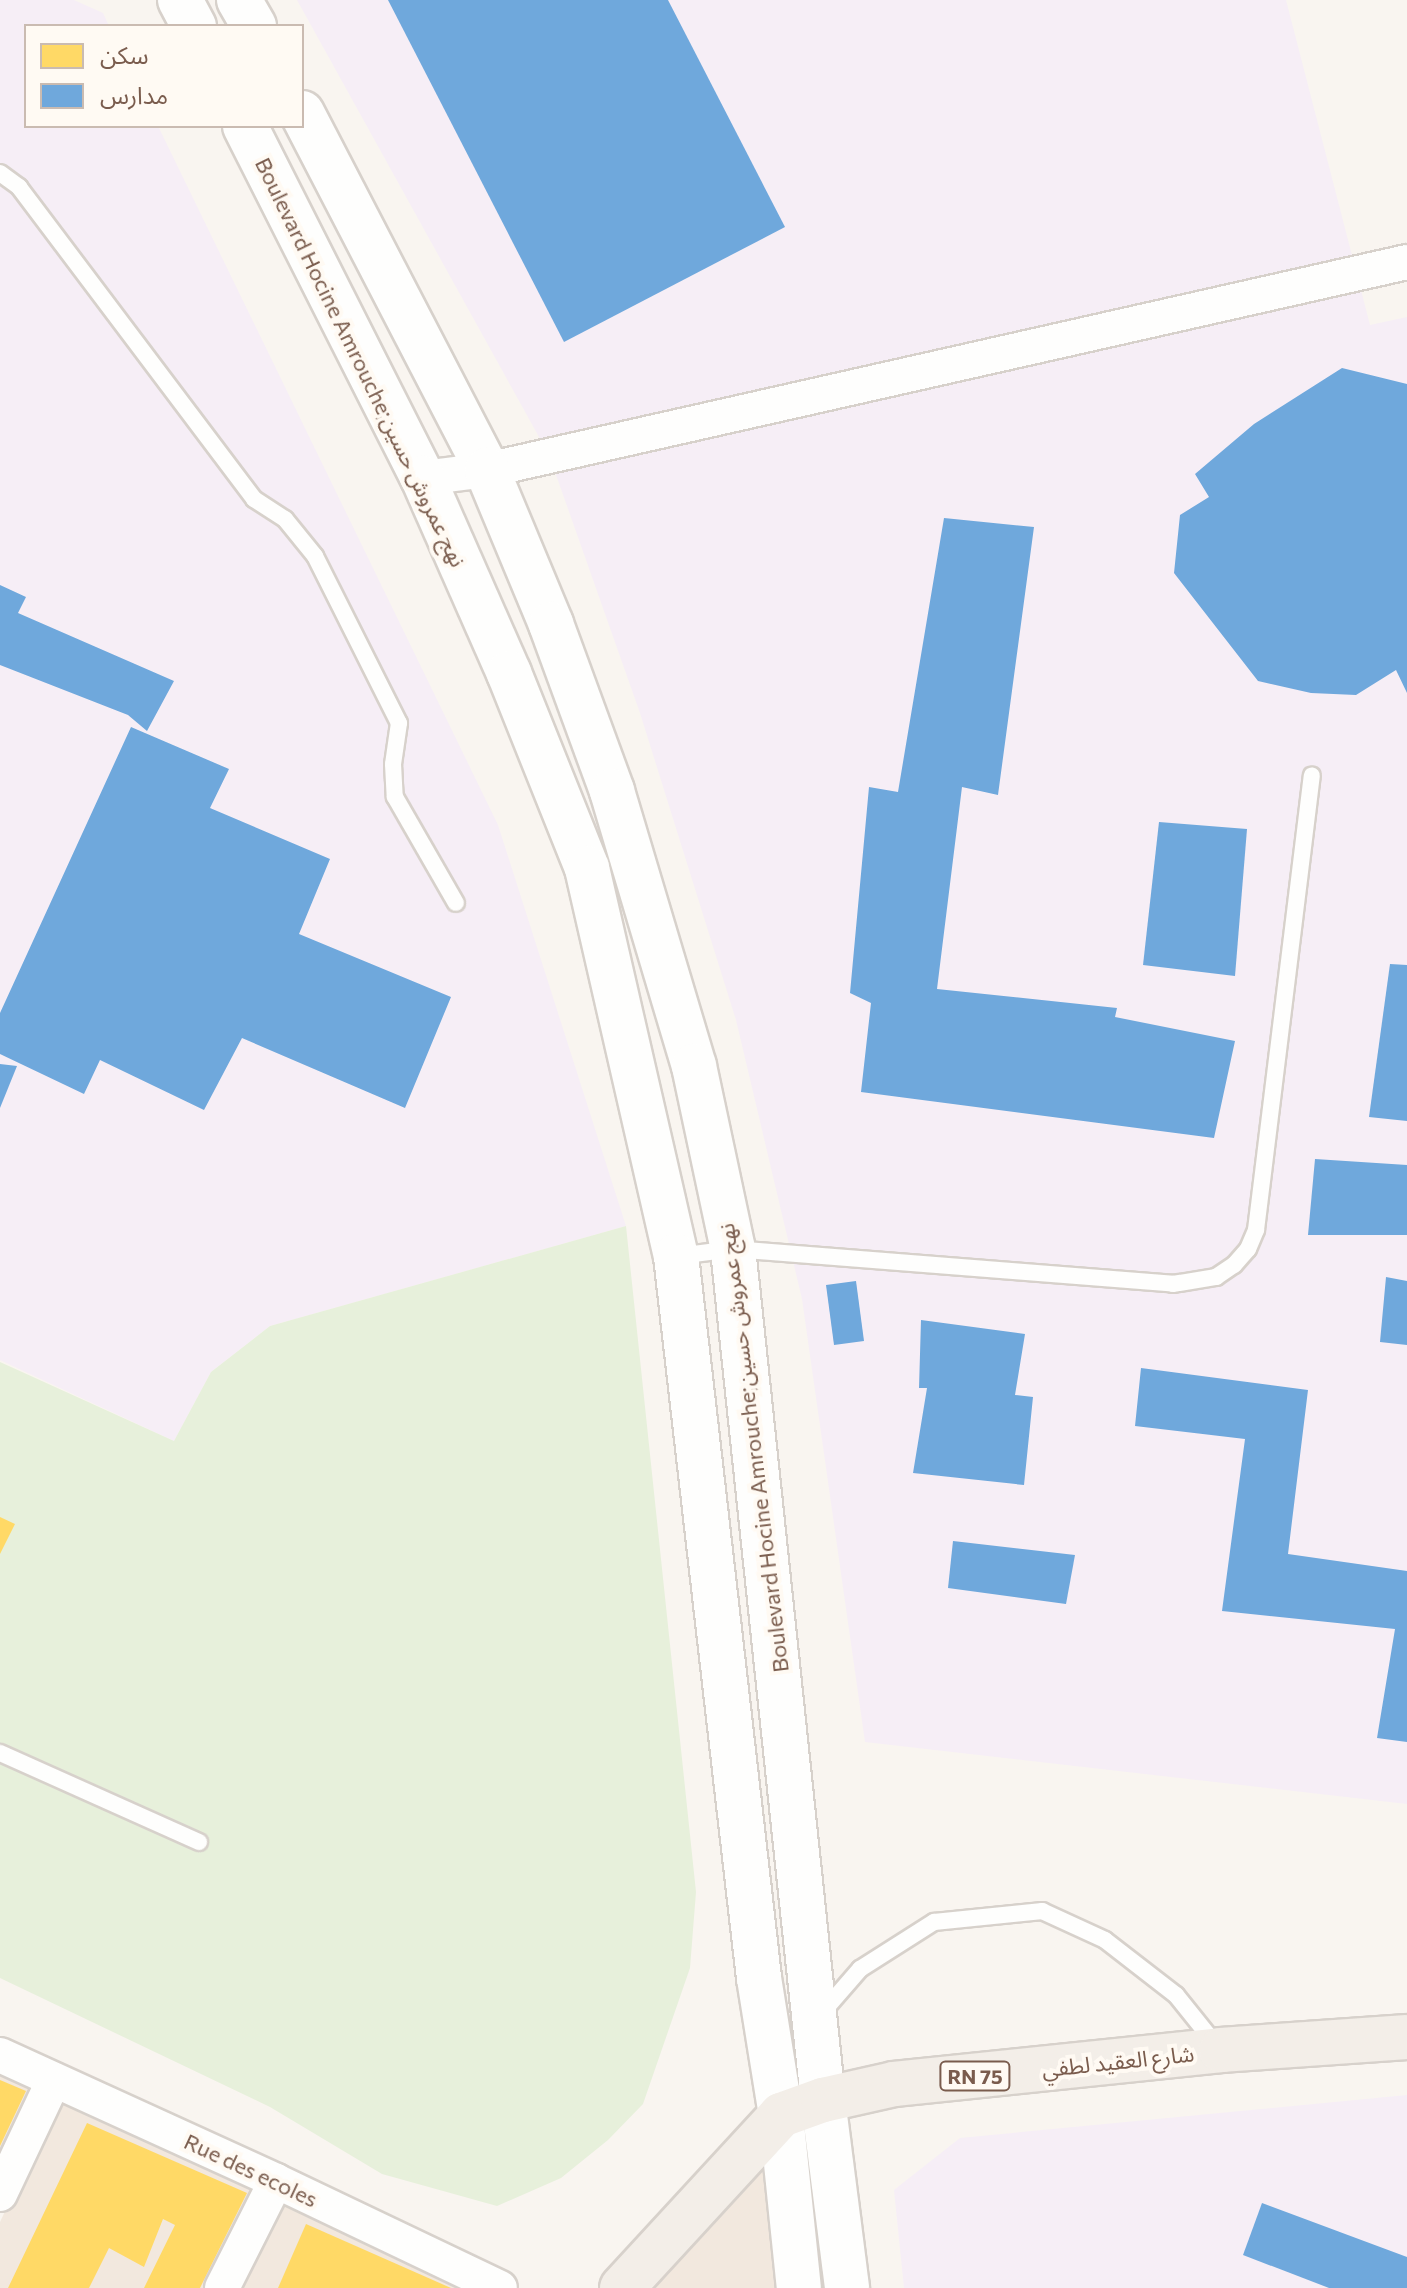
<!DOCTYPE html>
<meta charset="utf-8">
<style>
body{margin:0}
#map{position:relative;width:1407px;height:2288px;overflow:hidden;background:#f9f5f0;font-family:Commissioner,"Noto Sans Arabic",sans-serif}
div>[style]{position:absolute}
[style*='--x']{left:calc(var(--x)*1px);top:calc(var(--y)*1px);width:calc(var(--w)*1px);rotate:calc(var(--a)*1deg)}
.residential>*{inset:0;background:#f2e8de}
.education>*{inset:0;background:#f6eef6}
.green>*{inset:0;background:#e7f0db}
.homes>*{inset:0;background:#ffd966}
.schools>*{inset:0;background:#6fa8dc}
.roads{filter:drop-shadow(2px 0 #d7d1cb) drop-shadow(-2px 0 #d7d1cb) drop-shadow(0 2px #d7d1cb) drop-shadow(0 -2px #d7d1cb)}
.service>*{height:16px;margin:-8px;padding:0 8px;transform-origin:8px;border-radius:8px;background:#fefefd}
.minor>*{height:34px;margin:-17px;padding:0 17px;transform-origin:17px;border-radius:17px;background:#fefefd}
.secondary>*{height:44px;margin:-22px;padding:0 22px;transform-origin:22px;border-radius:22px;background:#fefefd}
.primary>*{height:44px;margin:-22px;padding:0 22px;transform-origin:22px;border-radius:22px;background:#f3eee8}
span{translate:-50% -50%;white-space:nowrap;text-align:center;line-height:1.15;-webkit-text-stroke:8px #fffaf3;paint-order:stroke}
.shield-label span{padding:2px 6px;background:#fffaf3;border:2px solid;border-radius:6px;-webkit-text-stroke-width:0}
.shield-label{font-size:20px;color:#7a5c4d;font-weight:700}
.street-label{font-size:22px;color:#7a5c4d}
.legend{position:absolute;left:24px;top:24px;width:280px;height:104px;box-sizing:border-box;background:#fffaf3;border:2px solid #cabbb1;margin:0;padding:10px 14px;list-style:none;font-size:24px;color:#7a5c4d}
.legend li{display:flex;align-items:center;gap:16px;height:40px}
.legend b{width:40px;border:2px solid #cabbb1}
</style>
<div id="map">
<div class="residential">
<i style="clip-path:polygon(0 2068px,38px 2085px,0 2165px)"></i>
<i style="clip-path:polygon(60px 2095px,260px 2186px,208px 2288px,0 2288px,0 2222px)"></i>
<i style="clip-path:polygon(766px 2158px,780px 2288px,646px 2288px)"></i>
<i style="clip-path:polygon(282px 2196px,475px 2288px,235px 2288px)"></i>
</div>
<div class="education">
<i style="clip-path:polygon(0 0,74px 0,103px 13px,109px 26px,26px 26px,26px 126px,158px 126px,498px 825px,626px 1226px,270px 1326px,211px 1372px,174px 1441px,0 1360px)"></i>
<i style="clip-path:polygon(297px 0,1286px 0,1370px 325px,1407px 317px,1407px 1804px,865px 1742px,802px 1299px,736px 1020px,640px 713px,549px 455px)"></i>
<i style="clip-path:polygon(1407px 2095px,1407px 2288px,904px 2288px,894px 2190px,960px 2138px)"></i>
</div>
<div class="green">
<i style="clip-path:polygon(626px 1226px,696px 1892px,690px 1968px,643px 2104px,608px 2140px,561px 2178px,497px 2206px,382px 2174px,270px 2107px,0 1978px,0 1362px,174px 1441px,211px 1372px,270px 1326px)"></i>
</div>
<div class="homes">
<i style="clip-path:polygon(0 1517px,15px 1524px,0 1554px)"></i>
<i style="clip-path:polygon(0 2080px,26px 2091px,0 2146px)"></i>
<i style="clip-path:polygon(87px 2123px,247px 2193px,200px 2288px,144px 2288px,175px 2225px,163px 2219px,144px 2267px,109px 2248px,89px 2288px,8px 2288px)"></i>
<i style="clip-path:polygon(306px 2224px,451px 2288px,278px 2288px)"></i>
</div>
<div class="schools">
<i style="clip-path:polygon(388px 0,668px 0,785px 227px,564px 342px)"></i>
<i style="clip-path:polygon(1342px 368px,1407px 384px,1407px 693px,1396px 670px,1356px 695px,1311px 693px,1258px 681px,1174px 573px,1180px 515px,1209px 497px,1195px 474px,1254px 424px)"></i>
<i style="clip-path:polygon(944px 518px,1034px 527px,998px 795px,962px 787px,937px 989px,1117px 1008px,1115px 1017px,1235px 1041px,1214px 1138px,861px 1092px,871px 1003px,850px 993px,869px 787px,898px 792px)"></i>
<i style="clip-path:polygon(0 585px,26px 597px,18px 613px,174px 681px,147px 731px,128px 715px,0 665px)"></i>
<i style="clip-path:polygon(131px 727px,229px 769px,210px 808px,330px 859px,299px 934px,451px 997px,405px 1108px,242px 1038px,204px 1110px,100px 1060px,84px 1094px,0 1054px,0 1013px)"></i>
<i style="clip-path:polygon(1159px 822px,1247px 829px,1235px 976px,1143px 965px)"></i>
<i style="clip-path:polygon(1390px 964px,1407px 965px,1407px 1121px,1369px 1117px)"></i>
<i style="clip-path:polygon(0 1064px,17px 1066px,0 1108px)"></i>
<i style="clip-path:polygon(1315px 1159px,1407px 1165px,1407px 1235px,1308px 1235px)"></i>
<i style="clip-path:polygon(1386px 1277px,1407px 1281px,1407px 1345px,1380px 1342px)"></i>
<i style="clip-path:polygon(856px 1281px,864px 1341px,834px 1345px,826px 1285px)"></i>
<i style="clip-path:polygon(921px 1320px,1025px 1334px,1015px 1395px,1033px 1397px,1024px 1485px,913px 1473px,927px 1388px,919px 1388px)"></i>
<i style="clip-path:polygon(1141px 1368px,1308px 1390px,1288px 1554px,1407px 1571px,1407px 1742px,1377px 1738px,1395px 1629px,1222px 1611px,1245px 1439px,1135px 1426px)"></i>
<i style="clip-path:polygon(953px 1541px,1075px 1555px,1066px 1604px,948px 1588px)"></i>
<i style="clip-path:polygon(1262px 2203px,1407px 2257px,1407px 2288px,1329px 2288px,1243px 2255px)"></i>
</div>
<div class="roads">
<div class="service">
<i style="--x:0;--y:173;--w:24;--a:36"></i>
<i style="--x:19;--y:187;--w:391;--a:53"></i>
<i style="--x:254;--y:499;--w:37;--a:33"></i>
<i style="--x:285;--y:519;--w:48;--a:51"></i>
<i style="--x:315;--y:556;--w:187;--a:63.3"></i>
<i style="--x:399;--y:723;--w:41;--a:98.3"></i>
<i style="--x:393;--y:764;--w:33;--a:87"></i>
<i style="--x:395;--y:797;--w:122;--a:60.1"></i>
<i style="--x:678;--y:1256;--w:55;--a:-7.3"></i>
<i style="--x:733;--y:1249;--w:441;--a:4.5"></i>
<i style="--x:1173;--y:1284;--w:44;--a:-9.2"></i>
<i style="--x:1216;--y:1277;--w:22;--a:-34"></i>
<i style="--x:1234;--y:1265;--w:21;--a:-49"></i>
<i style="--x:1248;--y:1249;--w:21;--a:-67"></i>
<i style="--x:1256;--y:1230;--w:458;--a:-83"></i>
<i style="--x:0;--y:1753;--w:218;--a:24.1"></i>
<i style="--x:821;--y:2014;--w:60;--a:-49.1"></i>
<i style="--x:860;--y:1969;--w:88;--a:-32.4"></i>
<i style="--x:934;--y:1922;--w:109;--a:-5.8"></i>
<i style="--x:1042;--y:1911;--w:69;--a:24.7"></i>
<i style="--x:1105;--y:1940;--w:90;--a:37.8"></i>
<i style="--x:1176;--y:1995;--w:65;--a:51.2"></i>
</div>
<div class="minor">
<i style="--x:423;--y:478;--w:64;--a:-7.1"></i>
<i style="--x:487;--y:470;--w:943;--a:-12.74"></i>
<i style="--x:0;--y:2055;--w:303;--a:24.5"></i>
<i style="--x:276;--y:2181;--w:248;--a:25.5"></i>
<i style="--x:0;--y:2194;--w:126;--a:-64.7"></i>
<i style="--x:222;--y:2288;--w:120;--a:-63.2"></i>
</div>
<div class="secondary">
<i style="--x:180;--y:0;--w:30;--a:62"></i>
<i style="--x:239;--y:0;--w:30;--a:60"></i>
<i style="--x:302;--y:113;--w:402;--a:62.6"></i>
<i style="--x:487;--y:470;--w:167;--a:67.4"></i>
<i style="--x:551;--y:624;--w:178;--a:69.9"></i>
<i style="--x:612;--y:791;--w:287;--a:73.4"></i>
<i style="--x:694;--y:1066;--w:187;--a:78"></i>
<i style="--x:733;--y:1249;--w:856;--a:83.96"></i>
<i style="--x:823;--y:2100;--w:190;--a:82.7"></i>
<i style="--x:245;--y:126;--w:394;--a:63.2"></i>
<i style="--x:423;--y:478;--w:213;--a:66.2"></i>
<i style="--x:509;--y:673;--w:210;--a:68.2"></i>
<i style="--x:587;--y:868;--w:398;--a:77.1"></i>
<i style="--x:676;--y:1256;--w:727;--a:83.44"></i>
<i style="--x:759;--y:1978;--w:139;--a:80.9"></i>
<i style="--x:781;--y:2115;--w:174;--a:84.1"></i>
</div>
<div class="primary">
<i style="--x:622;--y:2288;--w:235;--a:-47.4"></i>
<i style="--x:781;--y:2115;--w:45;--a:-19.7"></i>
<i style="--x:823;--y:2100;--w:73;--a:-12.7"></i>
<i style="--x:894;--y:2084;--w:329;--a:-5.9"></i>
<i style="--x:1221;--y:2050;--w:186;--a:-4"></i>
</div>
</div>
<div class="shield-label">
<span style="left:975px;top:2076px">RN 75</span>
</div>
<div class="street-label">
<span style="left:361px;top:362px;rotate:64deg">Boulevard Hocine Amrouche;نهج عمروش حسين</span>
<span style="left:753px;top:1448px;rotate:-97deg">Boulevard Hocine Amrouche;نهج عمروش حسين</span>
<span style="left:1118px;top:2061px;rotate:-6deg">شارع العقيد لطفي</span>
<span style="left:251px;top:2170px;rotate:25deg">Rue des ecoles</span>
</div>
<ul class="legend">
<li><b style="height:22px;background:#ffd966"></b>سكن</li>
<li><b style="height:22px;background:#6fa8dc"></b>مدارس</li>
</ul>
</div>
